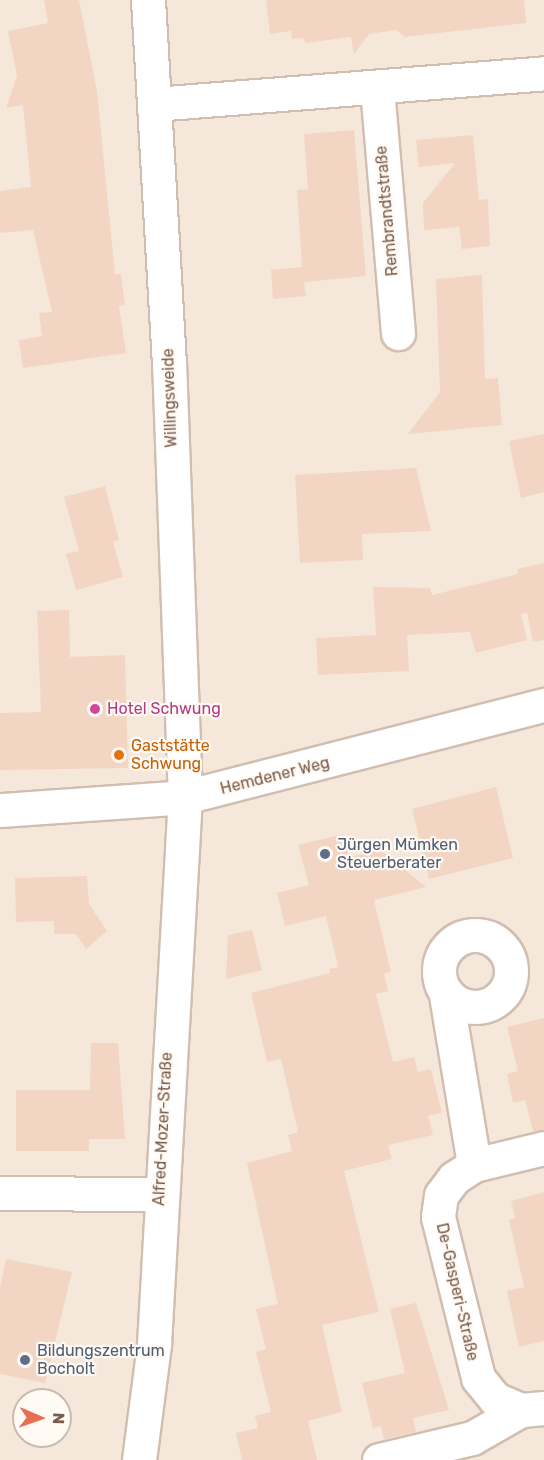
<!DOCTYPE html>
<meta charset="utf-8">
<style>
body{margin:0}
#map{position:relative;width:544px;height:1460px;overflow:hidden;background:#fdf6ec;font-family:Rubik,sans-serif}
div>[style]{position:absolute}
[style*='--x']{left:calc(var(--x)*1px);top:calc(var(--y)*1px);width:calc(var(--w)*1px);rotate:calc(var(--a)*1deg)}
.residential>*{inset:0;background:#f5e8da}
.building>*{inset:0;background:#f3d5c3}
.roads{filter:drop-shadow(2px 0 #d1beb0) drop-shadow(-2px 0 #d1beb0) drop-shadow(0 2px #d1beb0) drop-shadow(0 -2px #d1beb0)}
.minor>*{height:33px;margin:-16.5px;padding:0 16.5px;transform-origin:16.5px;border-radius:16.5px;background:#fff}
.minor>.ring{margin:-16.5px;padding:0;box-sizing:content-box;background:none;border:33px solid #fff;border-radius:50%}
.tertiary>*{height:33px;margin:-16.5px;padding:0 16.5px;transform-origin:16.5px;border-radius:16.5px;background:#fff}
.dots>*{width:16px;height:16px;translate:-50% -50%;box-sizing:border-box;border:3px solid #fffaf3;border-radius:50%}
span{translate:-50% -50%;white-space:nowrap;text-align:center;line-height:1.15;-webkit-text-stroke:4.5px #fffaf3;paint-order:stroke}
.street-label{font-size:16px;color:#7a5c4d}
.hotel-label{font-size:16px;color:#b23c85}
.left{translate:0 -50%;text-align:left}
.food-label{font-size:16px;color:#c56008}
.service-label{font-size:16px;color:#4e5e75}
.north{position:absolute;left:12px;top:1388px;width:60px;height:60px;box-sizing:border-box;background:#fffaf3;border:2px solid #cabbb1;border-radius:50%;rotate:92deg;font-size:16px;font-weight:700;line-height:24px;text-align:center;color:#7a5c4d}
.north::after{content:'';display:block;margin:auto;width:21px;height:27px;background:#e76f51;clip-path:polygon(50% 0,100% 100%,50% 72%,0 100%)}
</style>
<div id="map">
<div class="residential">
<i style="clip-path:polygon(evenodd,0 0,544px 0,544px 1460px,0 1460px,0 0,24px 1400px,60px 1400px,60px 1436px,24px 1436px,24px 1400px)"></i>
</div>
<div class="building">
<i style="clip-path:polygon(44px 0,79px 0,97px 91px,115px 274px,121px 274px,125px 305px,119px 306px,126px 353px,23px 368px,19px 340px,42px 336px,39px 313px,52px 312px,33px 230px,0 233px,0 191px,31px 187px,23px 105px,6px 108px,17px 76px,8px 31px,48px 23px)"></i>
<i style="clip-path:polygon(266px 0,524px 0,526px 23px,405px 37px,396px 30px,369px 34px,354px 54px,351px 37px,305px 43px,304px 38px,292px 39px,291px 31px,270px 34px)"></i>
<i style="clip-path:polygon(354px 130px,366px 276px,304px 282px,306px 296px,273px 299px,271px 270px,302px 267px,297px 190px,308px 189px,304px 134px)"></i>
<i style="clip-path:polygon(473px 135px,479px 200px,488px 199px,490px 246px,462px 249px,459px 227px,424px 230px,423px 203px,455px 163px,419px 167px,416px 140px)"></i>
<i style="clip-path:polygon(482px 275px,485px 379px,498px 378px,502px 425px,408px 434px,440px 392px,436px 279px)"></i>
<i style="clip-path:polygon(544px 434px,544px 492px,521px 498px,509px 441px)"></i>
<i style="clip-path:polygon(416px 468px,431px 531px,362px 534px,363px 560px,300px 563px,295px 475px)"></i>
<i style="clip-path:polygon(105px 486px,119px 540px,113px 542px,123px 577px,76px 590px,66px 554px,79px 551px,64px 497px)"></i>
<i style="clip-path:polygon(544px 563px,544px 640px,533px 642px,527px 613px,521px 614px,527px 640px,476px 653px,470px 632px,407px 635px,409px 671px,318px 675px,316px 638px,376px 635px,373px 587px,430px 588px,432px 595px,518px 574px,517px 569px)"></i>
<i style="clip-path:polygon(69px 610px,70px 657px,125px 655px,128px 768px,0 770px,0 713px,41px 712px,37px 611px)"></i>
<i style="clip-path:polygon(496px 787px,513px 858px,429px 879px,412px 809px)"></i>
<i style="clip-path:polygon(344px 834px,349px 857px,381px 850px,426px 887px,374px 900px,391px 972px,384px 974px,388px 991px,376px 994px,393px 1062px,414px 1057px,418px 1072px,431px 1069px,442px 1113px,428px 1116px,433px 1135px,388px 1145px,392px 1159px,344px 1171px,379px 1312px,322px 1325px,342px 1412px,308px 1421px,317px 1460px,242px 1460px,236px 1433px,258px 1428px,255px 1416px,271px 1412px,256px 1352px,266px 1349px,256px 1309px,278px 1304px,247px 1163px,292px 1151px,288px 1135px,298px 1132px,281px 1059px,267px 1062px,251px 993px,330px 973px,329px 969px,338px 967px,326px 916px,285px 926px,277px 893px,309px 885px,298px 845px)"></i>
<i style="clip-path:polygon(87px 876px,89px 904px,107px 931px,86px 949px,76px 934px,54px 934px,54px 921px,16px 922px,15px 878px)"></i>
<i style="clip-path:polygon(252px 930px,262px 970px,226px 979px,228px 935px)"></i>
<i style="clip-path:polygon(544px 1018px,544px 1130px,533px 1131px,525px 1100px,513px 1103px,507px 1074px,518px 1071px,507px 1027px)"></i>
<i style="clip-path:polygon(91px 1043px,118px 1043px,125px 1139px,89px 1139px,89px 1151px,16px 1151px,16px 1090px,90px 1090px)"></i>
<i style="clip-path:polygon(544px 1192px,544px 1341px,519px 1347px,507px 1291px,524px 1287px,509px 1220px,515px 1218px,511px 1201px)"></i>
<i style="clip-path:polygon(6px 1259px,72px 1272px,45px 1383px,0 1374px,0 1288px)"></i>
<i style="clip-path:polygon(416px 1303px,449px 1410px,413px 1418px,416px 1432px,384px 1439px,381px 1426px,373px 1428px,362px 1383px,405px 1373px,390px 1309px)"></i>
</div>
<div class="roads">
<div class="minor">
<i style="--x:377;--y:88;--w:246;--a:85.1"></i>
<i style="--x:154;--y:104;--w:391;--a:-4.5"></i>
<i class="ring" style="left:439px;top:935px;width:39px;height:39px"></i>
<i style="--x:446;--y:995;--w:172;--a:80.6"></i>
<i style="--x:544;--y:1148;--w:72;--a:166.3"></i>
<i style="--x:474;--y:1165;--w:24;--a:147"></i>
<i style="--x:454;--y:1178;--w:21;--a:127"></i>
<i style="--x:441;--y:1195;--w:22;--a:98"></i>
<i style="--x:438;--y:1217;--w:166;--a:76"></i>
<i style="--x:478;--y:1378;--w:27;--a:51"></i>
<i style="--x:495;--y:1399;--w:28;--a:23"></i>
<i style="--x:521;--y:1410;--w:23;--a:-5"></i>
<i style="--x:0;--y:1193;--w:159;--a:0.4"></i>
<i style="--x:139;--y:1460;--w:117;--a:-82.6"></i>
<i style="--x:154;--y:1344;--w:548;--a:-86.76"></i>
<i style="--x:185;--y:797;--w:433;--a:-92.1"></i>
<i style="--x:169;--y:364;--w:365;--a:-93.3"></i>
<i style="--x:379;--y:1460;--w:96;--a:-13.3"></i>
<i style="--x:472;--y:1438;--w:56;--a:-29.7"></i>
</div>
<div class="tertiary">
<i style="--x:0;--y:810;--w:185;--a:-4"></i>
<i style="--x:185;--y:797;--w:371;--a:-14.4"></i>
</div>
</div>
<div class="dots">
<i style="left:95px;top:709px;background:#d1479c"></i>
<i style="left:119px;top:755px;background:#e8710a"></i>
<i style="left:325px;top:854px;background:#5c6f8a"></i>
<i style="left:25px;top:1360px;background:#5c6f8a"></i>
</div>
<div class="street-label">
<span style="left:387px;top:211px;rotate:-95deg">Rembrandtstraße</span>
<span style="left:170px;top:398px;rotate:-92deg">Willingsweide</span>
<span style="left:275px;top:776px;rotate:-14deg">Hemdener Weg</span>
<span style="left:163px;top:1129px;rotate:-87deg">Alfred-Mozer-Straße</span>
<span style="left:457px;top:1292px;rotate:77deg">De-Gasperi-Straße</span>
</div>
<div class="hotel-label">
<span class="left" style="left:107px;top:709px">Hotel Schwung</span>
</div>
<div class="food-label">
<span class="left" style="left:131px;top:755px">Gaststätte<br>Schwung</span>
</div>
<div class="service-label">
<span class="left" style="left:337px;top:854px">Jürgen Mümken<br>Steuerberater</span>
<span class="left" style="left:37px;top:1360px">Bildungszentrum<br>Bocholt</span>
</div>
<div class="north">N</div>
</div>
